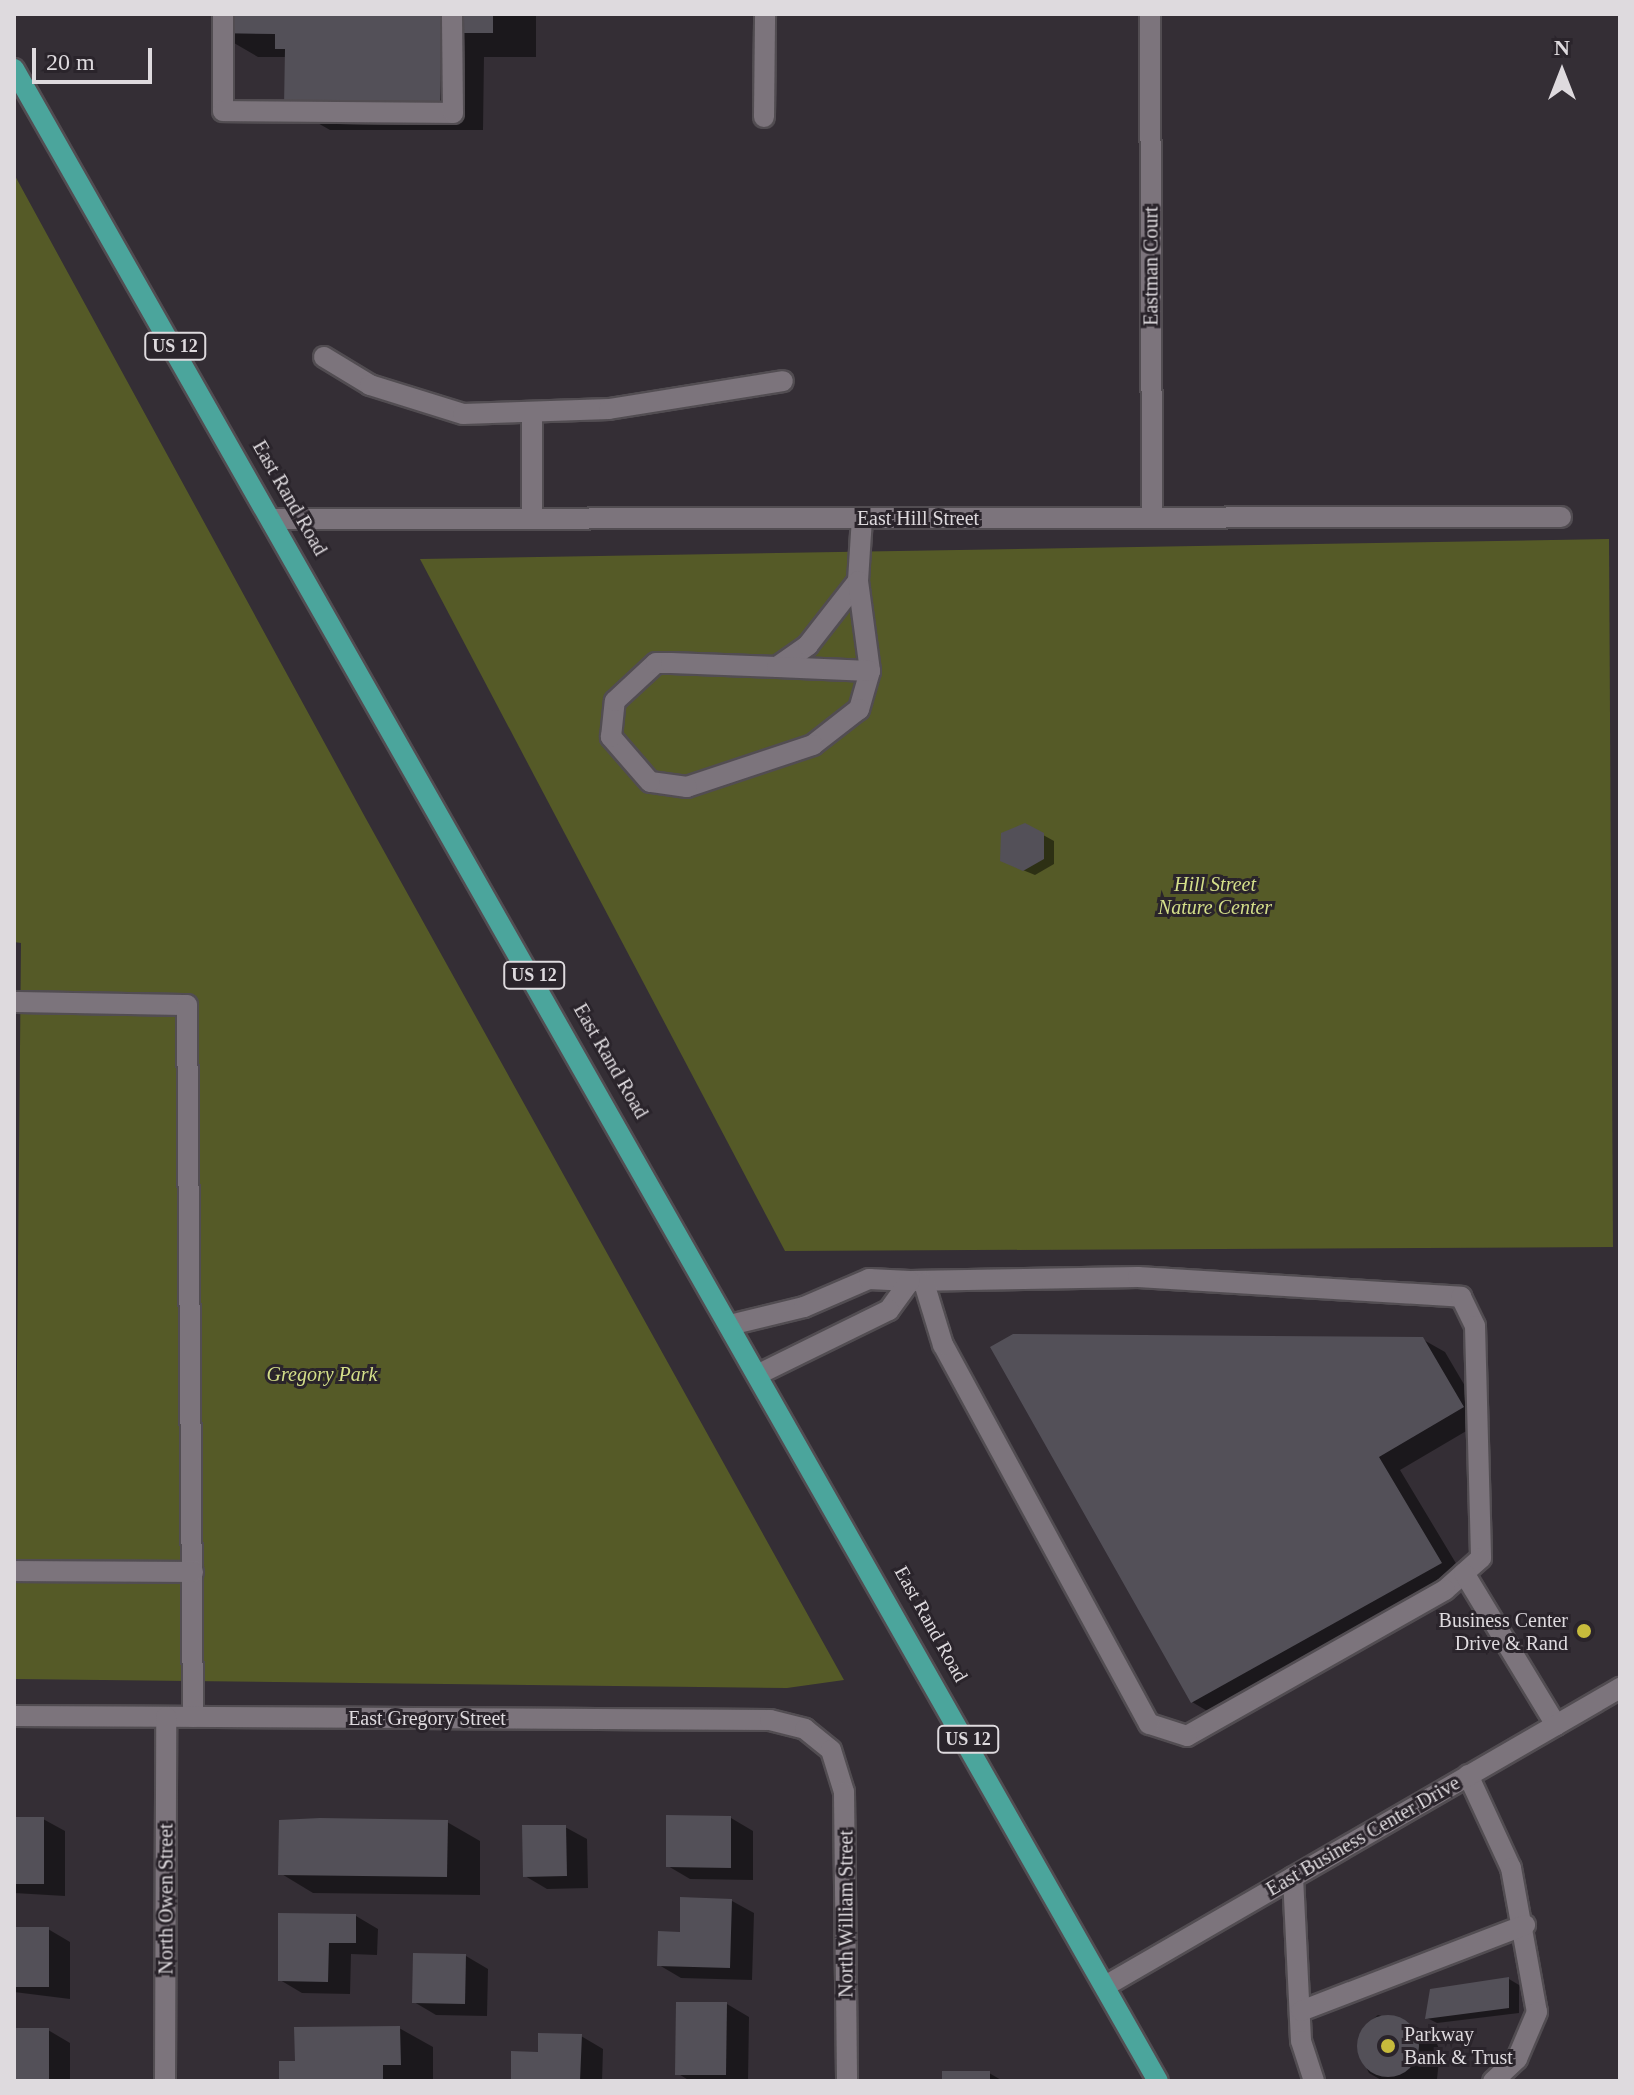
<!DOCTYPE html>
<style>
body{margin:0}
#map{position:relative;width:1634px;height:2095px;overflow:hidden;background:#342e35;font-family:"Times New Roman",serif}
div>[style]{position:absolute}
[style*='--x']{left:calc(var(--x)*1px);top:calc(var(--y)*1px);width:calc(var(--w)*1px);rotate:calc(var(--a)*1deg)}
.green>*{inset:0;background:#555a27}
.shadow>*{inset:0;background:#0007}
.building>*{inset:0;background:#535058}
.round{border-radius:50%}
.roads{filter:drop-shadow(2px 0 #524d52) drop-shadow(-2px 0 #524d52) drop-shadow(0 2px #524d52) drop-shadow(0 -2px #524d52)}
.service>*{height:20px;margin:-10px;padding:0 10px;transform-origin:10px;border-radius:10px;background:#7c747c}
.minor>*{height:20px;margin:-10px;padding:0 10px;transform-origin:10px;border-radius:10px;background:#7c747c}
.tertiary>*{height:20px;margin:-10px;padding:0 10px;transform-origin:10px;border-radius:10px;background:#7c747c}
.primary>*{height:20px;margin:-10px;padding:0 10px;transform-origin:10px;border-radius:10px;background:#4ba59c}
.dots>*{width:22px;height:22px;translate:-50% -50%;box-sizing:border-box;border:4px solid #2a242b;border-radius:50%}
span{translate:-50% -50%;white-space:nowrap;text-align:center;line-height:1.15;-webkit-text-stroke:6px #2a242b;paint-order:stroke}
.shield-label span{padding:2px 6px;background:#2a242b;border:2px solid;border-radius:6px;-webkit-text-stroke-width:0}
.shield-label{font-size:18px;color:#dedade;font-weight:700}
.street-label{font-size:20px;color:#dedade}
.park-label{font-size:20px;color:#d4df89;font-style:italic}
.poi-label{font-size:20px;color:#dedade}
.right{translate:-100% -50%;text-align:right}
.left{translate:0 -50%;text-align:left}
.frame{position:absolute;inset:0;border:16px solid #dedade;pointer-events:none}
.north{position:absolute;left:1522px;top:32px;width:80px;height:80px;-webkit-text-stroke:6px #2a242b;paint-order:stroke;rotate:0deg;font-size:22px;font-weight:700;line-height:32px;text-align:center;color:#dedade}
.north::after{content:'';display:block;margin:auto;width:28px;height:36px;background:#dedade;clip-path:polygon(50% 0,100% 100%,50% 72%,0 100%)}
.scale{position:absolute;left:32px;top:48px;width:120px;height:36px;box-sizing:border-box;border:4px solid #dedade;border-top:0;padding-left:10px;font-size:24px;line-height:28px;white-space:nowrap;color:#dedade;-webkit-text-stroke:6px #2a242b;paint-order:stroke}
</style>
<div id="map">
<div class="green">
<i style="clip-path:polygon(14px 174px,365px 817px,844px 1680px,787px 1688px,14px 1679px,21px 943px,14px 942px)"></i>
<i style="clip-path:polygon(1609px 539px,1613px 1247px,785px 1251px,420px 559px)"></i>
</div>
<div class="shadow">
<i style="clip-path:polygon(215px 14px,536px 14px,536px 57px,484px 57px,483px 130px,330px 130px,286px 105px,287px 57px,258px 57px,215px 32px)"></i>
<i style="clip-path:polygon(1025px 825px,1054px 841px,1054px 864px,1035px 875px,1013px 866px)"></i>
<i style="clip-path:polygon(1422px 1339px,1445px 1352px,1485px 1420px,1400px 1470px,1463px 1575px,1214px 1715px,1192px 1702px)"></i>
<i style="clip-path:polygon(731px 1818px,753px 1831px,753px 1880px,690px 1879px,668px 1866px)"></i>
<i style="clip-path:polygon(14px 1819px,43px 1819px,65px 1831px,65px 1896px,14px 1893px)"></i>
<i style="clip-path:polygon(447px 1822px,480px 1841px,480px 1895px,313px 1893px,280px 1873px)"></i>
<i style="clip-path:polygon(565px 1827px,587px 1839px,588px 1888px,547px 1889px,525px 1876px)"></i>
<i style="clip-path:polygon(732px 1901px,754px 1913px,752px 1980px,681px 1978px,659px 1965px,682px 1934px)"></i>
<i style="clip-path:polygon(356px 1916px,378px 1929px,377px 1955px,351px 1954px,350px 1994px,302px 1993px,280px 1980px)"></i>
<i style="clip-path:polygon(14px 1929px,48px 1929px,70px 1942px,70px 1999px,14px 1992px)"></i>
<i style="clip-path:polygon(466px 1956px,488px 1969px,487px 2016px,436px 2015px,414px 2002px)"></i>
<i style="clip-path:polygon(1509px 1979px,1519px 1985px,1519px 2013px,1437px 2023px,1427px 2018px)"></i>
<i style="clip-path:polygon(727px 2004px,749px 2017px,748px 2081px,690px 2081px,677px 2073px)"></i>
<i style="clip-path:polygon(1378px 2015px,1432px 2032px,1440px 2051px,1437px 2079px,1383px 2081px,1369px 2073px,1360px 2055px,1364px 2027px)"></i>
<i style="clip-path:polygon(399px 2028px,433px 2047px,433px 2081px,281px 2081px,297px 2063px)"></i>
<i style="clip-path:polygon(14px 2030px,48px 2030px,70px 2043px,70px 2081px,14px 2081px)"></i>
<i style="clip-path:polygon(581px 2036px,603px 2049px,602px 2081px,513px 2081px,540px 2054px)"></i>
<i style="clip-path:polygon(989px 2073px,1003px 2081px,944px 2081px)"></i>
</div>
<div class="building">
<i style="clip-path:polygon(213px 14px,493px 14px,493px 33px,441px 33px,440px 107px,284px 106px,285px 49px,275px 49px,275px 34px,213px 33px)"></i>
<i style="clip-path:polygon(1025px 823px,1044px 833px,1044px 859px,1023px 871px,1000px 861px,1001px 833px)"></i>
<i style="clip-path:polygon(1013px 1334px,1423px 1337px,1464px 1407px,1379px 1457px,1442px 1563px,1191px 1703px,990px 1347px)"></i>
<i style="clip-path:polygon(666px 1815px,731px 1816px,731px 1868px,666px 1867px)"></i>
<i style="clip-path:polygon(14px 1817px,44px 1817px,44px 1884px,14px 1884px)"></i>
<i style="clip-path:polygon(320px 1818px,448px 1820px,447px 1877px,278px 1875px,279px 1820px)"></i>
<i style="clip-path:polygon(522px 1825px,566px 1825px,567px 1876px,523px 1877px)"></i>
<i style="clip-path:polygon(680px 1897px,732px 1899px,730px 1968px,657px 1966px,658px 1931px,680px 1932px)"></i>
<i style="clip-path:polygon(278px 1913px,356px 1914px,356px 1943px,329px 1943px,328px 1982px,278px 1981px)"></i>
<i style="clip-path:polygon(14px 1927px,49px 1927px,49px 1987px,14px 1987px)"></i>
<i style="clip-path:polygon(413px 1953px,466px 1954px,465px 2004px,412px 2003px)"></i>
<i style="clip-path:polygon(1509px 1977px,1509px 2008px,1425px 2019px,1430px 1989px)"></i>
<i style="clip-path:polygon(676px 2002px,727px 2002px,726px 2075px,675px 2075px)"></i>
<i class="round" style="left:1357px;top:2015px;width:62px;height:62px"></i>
<i style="clip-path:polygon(400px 2026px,401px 2065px,383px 2065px,383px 2081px,279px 2081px,279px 2061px,295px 2061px,294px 2027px)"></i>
<i style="clip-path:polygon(14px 2028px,49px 2028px,49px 2081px,14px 2081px)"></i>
<i style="clip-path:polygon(538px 2033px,582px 2034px,580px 2081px,511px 2081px,511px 2051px,538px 2052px)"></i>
<i style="clip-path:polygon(942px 2071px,990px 2071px,990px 2081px,942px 2081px)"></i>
</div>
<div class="roads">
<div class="service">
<i style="--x:223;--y:14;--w:97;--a:90"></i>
<i style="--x:223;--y:111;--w:230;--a:0.5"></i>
<i style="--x:453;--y:113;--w:99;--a:-90.6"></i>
<i style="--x:764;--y:117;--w:103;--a:-89.4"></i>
<i style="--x:324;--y:357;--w:54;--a:31.3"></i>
<i style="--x:370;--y:385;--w:97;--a:17.3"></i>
<i style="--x:463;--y:414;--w:146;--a:-2"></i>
<i style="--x:609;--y:409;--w:176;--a:-9.1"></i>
<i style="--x:532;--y:416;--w:103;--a:90"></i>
<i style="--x:858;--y:581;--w:63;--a:-86.4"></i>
<i style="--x:777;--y:667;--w:38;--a:-35"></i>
<i style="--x:808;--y:645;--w:81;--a:-52"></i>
<i style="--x:858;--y:581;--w:91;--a:82.4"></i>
<i style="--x:870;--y:671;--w:40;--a:106"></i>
<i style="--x:859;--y:709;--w:58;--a:142"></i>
<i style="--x:813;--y:745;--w:133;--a:161.6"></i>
<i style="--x:687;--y:787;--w:37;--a:-172"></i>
<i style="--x:650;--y:782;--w:60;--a:-130.9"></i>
<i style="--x:611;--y:737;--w:36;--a:-84"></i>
<i style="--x:615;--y:701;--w:56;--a:-42.8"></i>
<i style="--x:656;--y:663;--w:15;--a:0"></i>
<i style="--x:671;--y:663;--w:106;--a:2.2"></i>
<i style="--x:777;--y:667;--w:93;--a:2.5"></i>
<i style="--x:14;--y:1002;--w:173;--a:1"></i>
<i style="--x:187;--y:1005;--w:712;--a:89.52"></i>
<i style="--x:910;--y:1281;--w:228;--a:-1"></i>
<i style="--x:1138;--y:1277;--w:324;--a:3.5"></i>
<i style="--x:1461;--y:1297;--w:32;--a:64"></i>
<i style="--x:1475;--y:1326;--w:232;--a:88.5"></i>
<i style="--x:1481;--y:1558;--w:48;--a:138.4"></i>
<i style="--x:1445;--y:1590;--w:296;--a:150.5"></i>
<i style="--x:1187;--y:1736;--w:40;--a:-162"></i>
<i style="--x:1149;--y:1724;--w:431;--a:-118.5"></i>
<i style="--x:943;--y:1345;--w:65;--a:-107"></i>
<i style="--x:734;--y:1324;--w:72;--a:-13.7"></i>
<i style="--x:804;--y:1307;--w:71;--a:-23.3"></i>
<i style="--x:869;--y:1279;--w:41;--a:2.8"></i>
<i style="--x:910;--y:1281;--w:36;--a:126"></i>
<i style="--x:889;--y:1310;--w:143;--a:153.8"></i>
<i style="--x:14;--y:1571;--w:179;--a:0.3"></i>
<i style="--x:1464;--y:1573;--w:178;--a:58.8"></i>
<i style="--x:1468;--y:1775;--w:102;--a:65.2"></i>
<i style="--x:1511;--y:1868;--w:146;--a:79.8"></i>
<i style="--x:1537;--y:2012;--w:51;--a:113.1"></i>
<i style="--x:1517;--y:2059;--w:33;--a:137"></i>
<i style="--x:1293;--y:1877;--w:164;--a:87.2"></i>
<i style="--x:1301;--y:2041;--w:42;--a:72"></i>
<i style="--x:1301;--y:2011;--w:240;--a:-21"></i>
</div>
<div class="minor">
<i style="--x:1150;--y:14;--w:504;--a:89.77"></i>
<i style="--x:275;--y:519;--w:1286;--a:-0.09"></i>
<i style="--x:14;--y:1716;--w:756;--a:0.3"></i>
<i style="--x:770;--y:1720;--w:36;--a:14"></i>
<i style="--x:805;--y:1729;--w:33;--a:39"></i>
<i style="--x:831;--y:1750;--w:44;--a:72.8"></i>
<i style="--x:844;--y:1792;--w:289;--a:89.4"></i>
<i style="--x:165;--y:2081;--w:364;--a:-89.8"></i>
</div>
<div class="tertiary">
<i style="--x:1107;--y:1985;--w:593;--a:-30.07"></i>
</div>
<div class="primary">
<i style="--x:14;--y:69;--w:2314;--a:60.38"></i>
</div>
</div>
<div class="dots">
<i style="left:1584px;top:1631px;background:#c7bb3c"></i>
<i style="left:1388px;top:2046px;background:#c7bb3c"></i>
</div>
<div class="shield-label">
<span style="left:175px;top:346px">US 12</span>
<span style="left:534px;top:975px">US 12</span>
<span style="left:968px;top:1739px">US 12</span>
</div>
<div class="street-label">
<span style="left:1151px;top:266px;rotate:-90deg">Eastman Court</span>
<span style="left:290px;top:498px;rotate:60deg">East Rand Road</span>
<span style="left:918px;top:518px">East Hill Street</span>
<span style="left:611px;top:1061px;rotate:60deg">East Rand Road</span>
<span style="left:931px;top:1624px;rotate:61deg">East Rand Road</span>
<span style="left:427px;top:1718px">East Gregory Street</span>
<span style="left:1363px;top:1836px;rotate:-30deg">East Business Center Drive</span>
<span style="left:166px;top:1899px;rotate:-90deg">North Owen Street</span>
<span style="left:846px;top:1914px;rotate:-90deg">North William Street</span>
</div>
<div class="park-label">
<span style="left:1215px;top:896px">Hill Street<br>Nature Center</span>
<span style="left:322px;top:1374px">Gregory Park</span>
</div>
<div class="poi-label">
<span class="right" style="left:1568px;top:1632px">Business Center<br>Drive &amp; Rand</span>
<span class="left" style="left:1404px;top:2046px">Parkway<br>Bank &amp; Trust</span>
</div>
<div class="frame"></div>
<div class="north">N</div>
<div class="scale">20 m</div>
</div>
